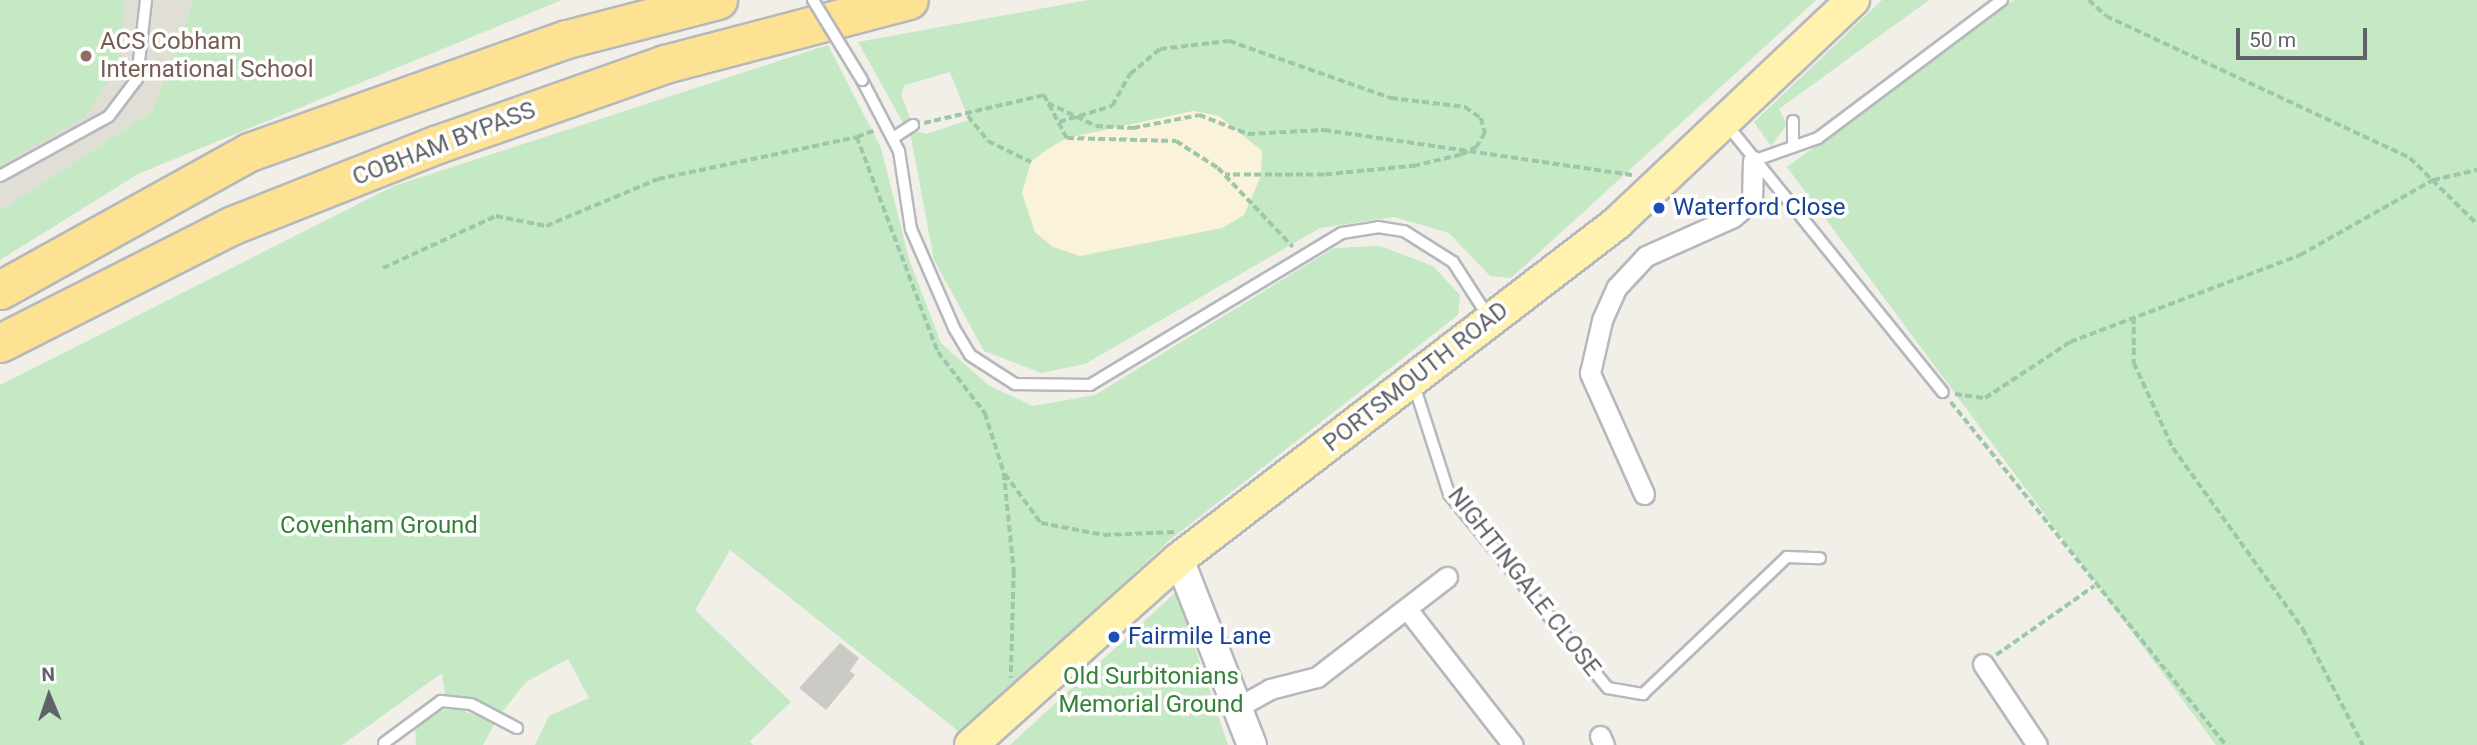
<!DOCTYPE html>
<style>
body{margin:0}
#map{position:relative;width:2477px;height:745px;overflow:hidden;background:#f1efe8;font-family:Roboto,sans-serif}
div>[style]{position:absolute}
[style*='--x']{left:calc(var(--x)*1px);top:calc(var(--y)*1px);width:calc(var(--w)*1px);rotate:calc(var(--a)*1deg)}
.education>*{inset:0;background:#e1ded6}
.green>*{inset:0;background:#c5e8c5}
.sand>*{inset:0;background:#fbf3d9}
.building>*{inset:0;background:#cccac5}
.path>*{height:3.5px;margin-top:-1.75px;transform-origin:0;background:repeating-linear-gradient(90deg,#9cc7a9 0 7px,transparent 0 10.5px)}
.roads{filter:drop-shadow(2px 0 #b5b8bc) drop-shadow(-2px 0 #b5b8bc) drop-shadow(0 2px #b5b8bc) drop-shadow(0 -2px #b5b8bc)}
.lane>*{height:10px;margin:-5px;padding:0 5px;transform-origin:5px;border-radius:5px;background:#fff}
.street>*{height:19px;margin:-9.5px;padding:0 9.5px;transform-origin:9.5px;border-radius:9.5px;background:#fff}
.secondary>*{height:28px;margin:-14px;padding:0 14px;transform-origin:14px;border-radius:14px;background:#fff}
.primary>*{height:32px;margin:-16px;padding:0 16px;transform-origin:16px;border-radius:16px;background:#fff2af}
.highway>*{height:37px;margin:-18.5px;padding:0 18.5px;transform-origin:18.5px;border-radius:18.5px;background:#fde293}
.bridges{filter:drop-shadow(2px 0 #b5b8bc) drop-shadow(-2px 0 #b5b8bc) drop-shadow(0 2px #b5b8bc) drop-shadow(0 -2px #b5b8bc)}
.lane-bridge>*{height:10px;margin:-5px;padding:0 5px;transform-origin:5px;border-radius:5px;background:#fff}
.dots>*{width:19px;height:19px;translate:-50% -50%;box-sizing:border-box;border:4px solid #fff;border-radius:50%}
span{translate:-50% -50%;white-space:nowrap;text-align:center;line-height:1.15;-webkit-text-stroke:7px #fff;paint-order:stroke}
.education-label{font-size:24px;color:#785e54}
.left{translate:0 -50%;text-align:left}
.street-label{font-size:24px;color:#5f6368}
.transit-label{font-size:24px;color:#164399}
.park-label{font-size:24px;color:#348238}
.north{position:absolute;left:14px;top:661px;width:70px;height:70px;-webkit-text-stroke:5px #fff;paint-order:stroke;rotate:358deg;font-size:19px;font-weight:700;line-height:28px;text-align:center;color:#5f6368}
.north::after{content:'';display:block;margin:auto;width:24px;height:32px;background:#5f6368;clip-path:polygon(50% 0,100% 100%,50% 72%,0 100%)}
.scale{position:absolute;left:2236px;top:28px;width:131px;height:32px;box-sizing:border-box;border:4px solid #5f6368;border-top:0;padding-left:9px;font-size:21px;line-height:24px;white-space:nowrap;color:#5f6368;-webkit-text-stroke:5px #fff;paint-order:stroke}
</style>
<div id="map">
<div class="education">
<i style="clip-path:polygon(0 0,194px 0,152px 111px,0 211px)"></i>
</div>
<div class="green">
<i style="clip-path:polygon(0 0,124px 0,121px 62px,85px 117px,0 165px)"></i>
<i style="clip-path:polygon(194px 0,562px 0,138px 174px,0 260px,0 211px,152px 111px)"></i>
<i style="clip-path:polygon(evenodd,1088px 0,1816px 0,1511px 278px,1490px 276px,1449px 233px,1394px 217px,1320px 228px,1085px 364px,1041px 373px,984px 351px,934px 260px,911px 137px,858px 42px,1088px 0,950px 72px,969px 120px,926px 134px,915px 131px,901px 94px,905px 85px,950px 72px)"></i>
<i style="clip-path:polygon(1882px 0,1929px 0,1779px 109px,1787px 125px,1771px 146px,1754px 122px)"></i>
<i style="clip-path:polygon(2014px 0,2477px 0,2477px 745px,2216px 745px,1787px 167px)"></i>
<i style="clip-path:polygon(828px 45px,881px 148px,909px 259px,941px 343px,988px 385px,1033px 406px,1095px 395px,1334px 248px,1380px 246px,1433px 266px,1460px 295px,1458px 315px,1171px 539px,962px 734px,730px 550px,695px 610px,791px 702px,750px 741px,753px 745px,535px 745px,549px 716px,589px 698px,568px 659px,526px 682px,502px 712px,476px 699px,445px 694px,442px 673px,342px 745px,0 745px,0 385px,394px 186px)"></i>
<i style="clip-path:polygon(1176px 592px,1228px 745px,1010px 745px)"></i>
<i style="clip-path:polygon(458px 709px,495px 723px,483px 745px,416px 745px,415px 722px,433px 711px)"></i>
</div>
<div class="sand">
<i style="clip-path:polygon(1193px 111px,1219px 116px,1262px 151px,1261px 176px,1244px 215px,1222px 228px,1080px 256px,1053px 247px,1035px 232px,1022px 193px,1031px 162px,1046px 150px,1067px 138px)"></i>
</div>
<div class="building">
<i style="clip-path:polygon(840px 643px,859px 658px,850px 671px,855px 675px,826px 710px,799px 688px)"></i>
</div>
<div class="path">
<i style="--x:2089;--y:0;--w:23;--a:43"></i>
<i style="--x:2106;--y:16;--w:336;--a:25"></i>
<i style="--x:2410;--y:158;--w:94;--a:44.6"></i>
<i style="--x:1048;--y:103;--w:53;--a:25.6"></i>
<i style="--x:1096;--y:126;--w:37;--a:3"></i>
<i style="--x:1133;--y:128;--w:67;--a:-11.1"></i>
<i style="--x:1199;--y:115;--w:53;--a:21.2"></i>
<i style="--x:1248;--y:134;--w:76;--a:-3"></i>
<i style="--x:1324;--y:130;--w:313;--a:8.3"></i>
<i style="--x:968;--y:116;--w:32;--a:51"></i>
<i style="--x:988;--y:141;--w:48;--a:26"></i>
<i style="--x:1059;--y:122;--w:55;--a:-16.8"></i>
<i style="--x:1112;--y:106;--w:37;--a:-61"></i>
<i style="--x:1130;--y:74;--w:39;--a:-40"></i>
<i style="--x:1160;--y:49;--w:69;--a:-6.6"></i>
<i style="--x:1229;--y:41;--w:172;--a:19.4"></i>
<i style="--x:1391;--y:98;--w:75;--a:6.9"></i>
<i style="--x:1465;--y:107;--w:19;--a:35"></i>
<i style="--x:1481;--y:118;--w:16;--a:75"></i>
<i style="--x:1485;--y:133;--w:16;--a:120"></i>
<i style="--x:1477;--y:147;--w:18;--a:153"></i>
<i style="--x:1461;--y:155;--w:46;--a:166.3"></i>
<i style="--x:1416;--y:166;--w:92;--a:174.4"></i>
<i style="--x:1324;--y:175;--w:99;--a:180"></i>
<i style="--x:924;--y:123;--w:123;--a:-13.1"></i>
<i style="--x:1044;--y:95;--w:49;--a:61.9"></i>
<i style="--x:1067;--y:138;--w:109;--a:1.6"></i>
<i style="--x:1176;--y:141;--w:50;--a:32.7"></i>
<i style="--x:1218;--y:168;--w:109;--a:46.5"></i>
<i style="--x:857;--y:137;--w:19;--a:-21"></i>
<i style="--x:383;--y:268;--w:124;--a:-24.7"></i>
<i style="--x:496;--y:216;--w:51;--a:11.3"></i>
<i style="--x:546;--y:226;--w:121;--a:-22.8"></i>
<i style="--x:658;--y:179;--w:203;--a:-11.9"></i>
<i style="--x:857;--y:137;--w:230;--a:69.4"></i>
<i style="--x:938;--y:352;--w:77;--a:52.4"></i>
<i style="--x:985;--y:413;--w:63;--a:72.4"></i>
<i style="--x:1004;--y:473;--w:99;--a:84.2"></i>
<i style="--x:1014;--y:571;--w:107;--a:91.6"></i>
<i style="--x:2134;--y:317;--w:46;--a:90"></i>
<i style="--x:2134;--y:363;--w:94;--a:65.4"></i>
<i style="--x:2173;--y:448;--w:223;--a:54.3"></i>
<i style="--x:2303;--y:629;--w:131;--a:62.7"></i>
<i style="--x:1955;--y:394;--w:30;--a:8"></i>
<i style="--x:1985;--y:398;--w:102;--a:-33.4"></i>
<i style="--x:2070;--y:342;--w:246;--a:-20.7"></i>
<i style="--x:2300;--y:255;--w:153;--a:-29.4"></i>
<i style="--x:2433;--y:180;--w:45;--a:-12.8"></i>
<i style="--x:1951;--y:402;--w:440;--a:51.3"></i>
<i style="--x:1005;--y:474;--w:61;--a:53.7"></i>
<i style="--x:1041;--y:523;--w:64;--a:10.8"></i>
<i style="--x:1104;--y:535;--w:71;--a:-2.4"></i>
<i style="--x:1996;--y:655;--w:120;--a:-35.1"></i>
</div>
<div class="roads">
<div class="lane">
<i style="--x:862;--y:80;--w:80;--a:62.5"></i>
<i style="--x:899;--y:151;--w:79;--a:81.3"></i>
<i style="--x:911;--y:229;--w:108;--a:66.5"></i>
<i style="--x:954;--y:328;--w:31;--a:59"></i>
<i style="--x:970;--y:355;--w:54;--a:32.8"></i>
<i style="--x:1015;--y:384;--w:75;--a:0.8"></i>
<i style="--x:1090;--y:385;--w:294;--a:-31.1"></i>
<i style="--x:1342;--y:233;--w:36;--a:-9"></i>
<i style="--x:1378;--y:227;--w:26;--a:9"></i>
<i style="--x:1404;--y:231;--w:58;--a:32.3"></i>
<i style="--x:1453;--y:262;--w:64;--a:57.1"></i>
<i style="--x:1728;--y:126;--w:342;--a:51.1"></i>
<i style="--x:893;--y:138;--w:24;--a:-33"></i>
<i style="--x:1793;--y:147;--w:26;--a:-90"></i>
<i style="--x:1753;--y:161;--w:69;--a:-19.5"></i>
<i style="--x:1818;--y:138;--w:230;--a:-36.9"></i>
<i style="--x:0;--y:176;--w:124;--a:-28.8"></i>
<i style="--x:109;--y:116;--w:46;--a:-52.9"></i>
<i style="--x:137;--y:79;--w:80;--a:-83.5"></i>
<i style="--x:1414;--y:385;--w:114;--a:72.2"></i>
<i style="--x:1449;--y:494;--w:251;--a:50.7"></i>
<i style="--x:1608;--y:688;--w:36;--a:10"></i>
<i style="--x:1643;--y:694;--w:199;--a:-43.6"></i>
<i style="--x:1787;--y:557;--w:33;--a:2"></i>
<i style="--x:384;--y:743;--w:71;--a:-36.4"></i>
<i style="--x:441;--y:701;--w:30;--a:6"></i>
<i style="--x:471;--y:704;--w:52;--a:27.6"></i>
</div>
<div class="street">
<i style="--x:1644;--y:494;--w:133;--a:-114.1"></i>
<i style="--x:1590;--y:373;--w:54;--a:-77.2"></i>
<i style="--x:1602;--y:320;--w:36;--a:-66"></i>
<i style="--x:1617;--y:287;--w:42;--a:-46.9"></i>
<i style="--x:1646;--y:256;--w:95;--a:-24.1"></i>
<i style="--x:1733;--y:217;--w:25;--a:-40"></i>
<i style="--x:1752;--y:201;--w:40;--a:-88.6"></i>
<i style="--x:1407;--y:609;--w:172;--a:52.1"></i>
<i style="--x:1983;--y:664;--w:97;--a:56.3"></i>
<i style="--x:1238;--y:707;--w:37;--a:-29"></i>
<i style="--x:1270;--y:689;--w:49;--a:-14.3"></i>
<i style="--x:1317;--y:677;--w:164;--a:-37.6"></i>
<i style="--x:1600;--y:736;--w:10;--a:66"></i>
</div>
<div class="secondary">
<i style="--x:1179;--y:559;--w:200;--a:68.6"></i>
</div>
<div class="primary">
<i style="--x:971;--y:745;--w:279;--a:-41.8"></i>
<i style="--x:1179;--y:559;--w:552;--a:-37.49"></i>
<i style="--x:1617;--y:223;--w:325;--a:-43.4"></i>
</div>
<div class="highway">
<i style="--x:0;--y:290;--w:285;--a:-29"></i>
<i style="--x:249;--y:152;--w:337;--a:-19.6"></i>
<i style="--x:567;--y:39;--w:156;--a:-14.5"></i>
<i style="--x:0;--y:343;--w:261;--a:-26.9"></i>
<i style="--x:233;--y:225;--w:220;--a:-21.6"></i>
<i style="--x:438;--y:144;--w:241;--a:-19.4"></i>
<i style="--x:665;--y:64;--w:252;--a:-14.7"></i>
</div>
</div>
<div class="bridges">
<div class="lane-bridge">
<i style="--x:813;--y:0;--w:94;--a:58.5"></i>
</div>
</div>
<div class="dots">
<i style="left:86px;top:56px;background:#8d6e63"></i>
<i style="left:1659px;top:208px;background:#1a4fb4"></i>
<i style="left:1114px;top:637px;background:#1a4fb4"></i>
</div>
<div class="education-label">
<span class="left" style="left:100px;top:56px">ACS Cobham<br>International School</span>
</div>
<div class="street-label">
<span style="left:444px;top:144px;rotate:-21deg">COBHAM BYPASS</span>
<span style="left:1416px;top:377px;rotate:-38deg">PORTSMOUTH ROAD</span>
<span style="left:1524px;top:582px;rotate:52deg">NIGHTINGALE CLOSE</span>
</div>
<div class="transit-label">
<span class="left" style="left:1673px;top:208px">Waterford Close</span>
<span class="left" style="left:1128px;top:637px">Fairmile Lane</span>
</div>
<div class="park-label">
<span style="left:379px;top:526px">Covenham Ground</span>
<span style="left:1151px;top:691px">Old Surbitonians<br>Memorial Ground</span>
</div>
<div class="north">N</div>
<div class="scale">50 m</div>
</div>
